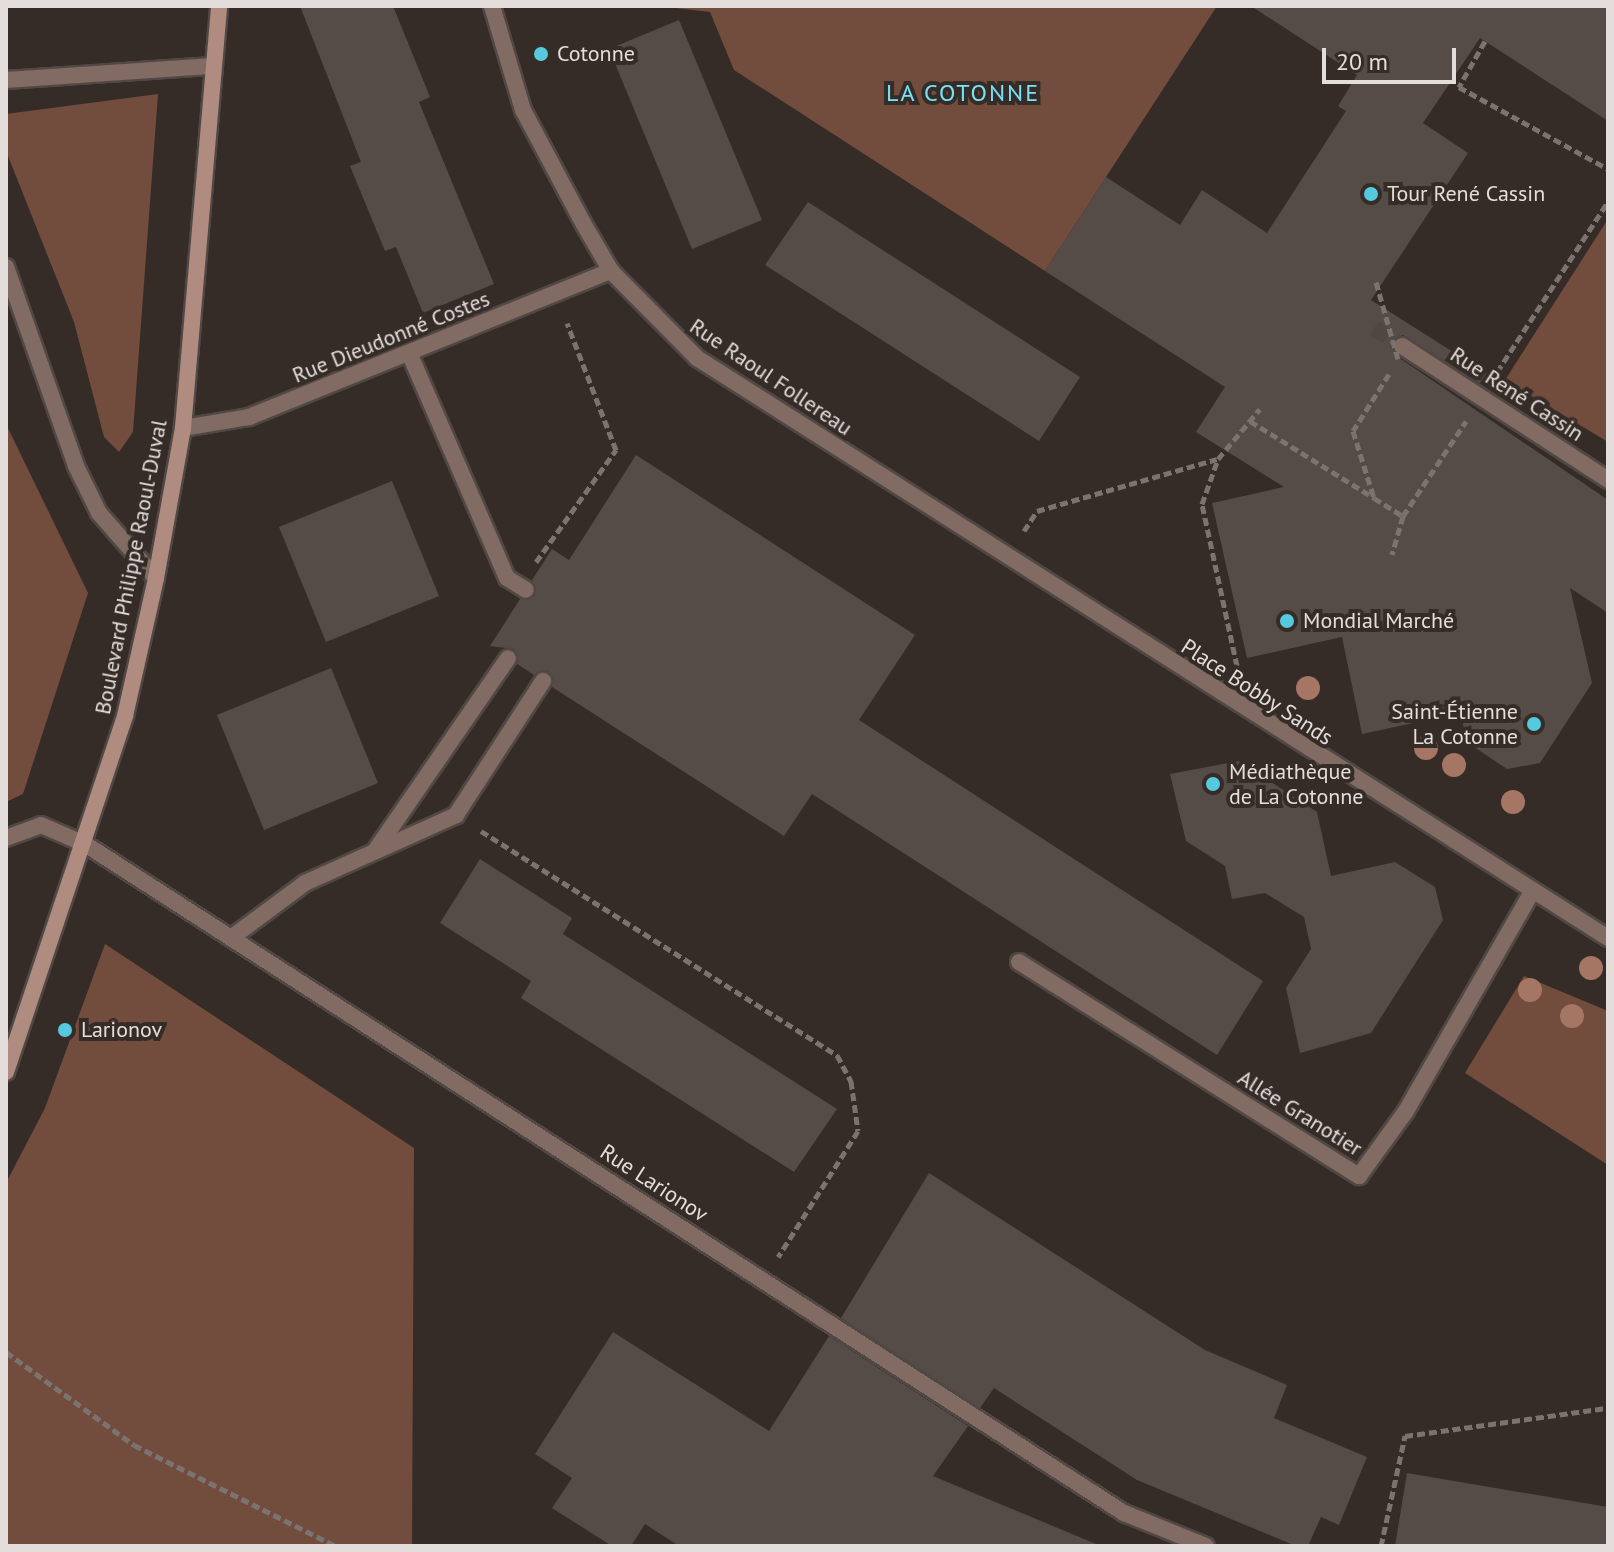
<!DOCTYPE html>
<meta charset="utf-8">
<style>
body{margin:0}
#map{position:relative;width:1614px;height:1552px;overflow:hidden;background:#352c28;font-family:"PT Sans",sans-serif}
div>[style]{position:absolute}
[style*='--x']{left:calc(var(--x)*1px);top:calc(var(--y)*1px);width:calc(var(--w)*1px);rotate:calc(var(--a)*1deg)}
.green>*{inset:0;background:#724c3d}
.building>*{inset:0;background:#554b47}
.street-tunnel>*{height:16px;margin-top:-8px;transform-origin:0;background:repeating-linear-gradient(90deg,#4f4743 0 16px,transparent 0 24px)}
.path>*{height:5px;margin-top:-2.5px;transform-origin:0;background:repeating-linear-gradient(90deg,#7b7370 0 8px,transparent 0 12px)}
.roads{filter:drop-shadow(2px 0 #514845) drop-shadow(-2px 0 #514845) drop-shadow(0 2px #514845) drop-shadow(0 -2px #514845)}
.lane>*{height:16px;margin:-8px;padding:0 8px;transform-origin:8px;border-radius:8px;background:#816b62}
.street>*{height:16px;margin:-8px;padding:0 8px;transform-origin:8px;border-radius:8px;background:#816b62}
.secondary>*{height:16px;margin:-8px;padding:0 8px;transform-origin:8px;border-radius:8px;background:#af8c7f}
.path-bridge>*{height:5px;margin-top:-2.5px;transform-origin:0;background:repeating-linear-gradient(90deg,#7b7370 0 8px,transparent 0 12px)}
.trees>*{width:24px;height:24px;margin:-12px;border-radius:50%;background:#a47663}
.dots>*{width:22px;height:22px;translate:-50% -50%;box-sizing:border-box;border:4px solid #352c28;border-radius:50%}
span{translate:-50% -50%;white-space:nowrap;text-align:center;line-height:1.15;-webkit-text-stroke:8px #352c28;paint-order:stroke}
.poi-label{font-size:22px;color:#e3dddb}
.left{translate:0 -50%;text-align:left}
.right{translate:-100% -50%;text-align:right}
.street-label{font-size:22px;color:#e3dddb}
.neighbourhood-label{font-size:24px;color:#7ae2f6;letter-spacing:2px}
.frame{position:absolute;inset:0;border:8px solid #e3dddb;pointer-events:none}
.scale{position:absolute;left:1322px;top:48px;width:134px;height:36px;box-sizing:border-box;border:4px solid #e3dddb;border-top:0;padding-left:10px;font-size:24px;line-height:28px;white-space:nowrap;color:#e3dddb;-webkit-text-stroke:6px #352c28;paint-order:stroke}
</style>
<div id="map">
<div class="green">
<i style="clip-path:polygon(658px 6px,1217px 6px,1045px 271px,734px 70px,710px 12px)"></i>
<i style="clip-path:polygon(158px 94px,133px 432px,119px 452px,104px 437px,74px 322px,6px 151px,6px 114px)"></i>
<i style="clip-path:polygon(1608px 219px,1608px 442px,1505px 380px)"></i>
<i style="clip-path:polygon(6px 424px,88px 593px,23px 794px,6px 802px)"></i>
<i style="clip-path:polygon(105px 944px,414px 1148px,412px 1546px,6px 1546px,6px 1183px,45px 1108px)"></i>
<i style="clip-path:polygon(1524px 976px,1608px 1011px,1608px 1165px,1465px 1073px)"></i>
</div>
<div class="building">
<i style="clip-path:polygon(300px 6px,393px 6px,430px 97px,419px 102px,494px 284px,423px 313px,396px 247px,385px 251px,350px 166px,361px 162px)"></i>
<i style="clip-path:polygon(1251px 6px,1608px 6px,1608px 121px,1480px 38px,1423px 123px,1468px 153px,1371px 300px,1502px 383px,1495px 393px,1403px 335px,1392px 341px,1395px 355px,1608px 500px,1608px 613px,1570px 588px,1592px 683px,1540px 763px,1507px 769px,1468px 743px,1460px 713px,1362px 734px,1342px 637px,1247px 658px,1212px 503px,1284px 487px,1196px 432px,1225px 387px,1045px 271px,1106px 177px,1180px 225px,1202px 190px,1267px 233px,1346px 111px,1338px 106px,1357px 75px)"></i>
<i style="clip-path:polygon(679px 20px,762px 220px,692px 249px,609px 49px)"></i>
<i style="clip-path:polygon(808px 202px,1080px 377px,1039px 441px,765px 265px)"></i>
<i style="clip-path:polygon(636px 455px,915px 635px,859px 720px,1263px 981px,1217px 1055px,812px 794px,784px 836px,552px 687px,548px 671px,534px 675px,517px 664px,514px 649px,490px 646px,520px 599px,535px 596px,532px 580px,552px 549px,569px 560px)"></i>
<i style="clip-path:polygon(392px 481px,439px 596px,326px 642px,279px 527px)"></i>
<i style="clip-path:polygon(331px 668px,378px 783px,264px 830px,217px 715px)"></i>
<i style="clip-path:polygon(1239px 761px,1317px 812px,1331px 876px,1395px 862px,1435px 887px,1443px 920px,1371px 1033px,1300px 1053px,1286px 988px,1311px 949px,1304px 917px,1265px 893px,1232px 899px,1225px 866px,1186px 841px,1170px 774px)"></i>
<i style="clip-path:polygon(480px 859px,572px 918px,563px 934px,837px 1109px,794px 1172px,521px 998px,531px 981px,440px 923px)"></i>
<i style="clip-path:polygon(929px 1173px,1205px 1350px,1287px 1385px,1274px 1418px,1367px 1457px,1339px 1525px,1321px 1517px,1308px 1546px,1296px 1546px,1137px 1480px,994px 1388px,980px 1408px,841px 1318px)"></i>
<i style="clip-path:polygon(613px 1332px,769px 1431px,829px 1336px,968px 1426px,933px 1476px,1101px 1546px,679px 1546px,645px 1524px,631px 1546px,612px 1546px,552px 1508px,572px 1478px,535px 1454px)"></i>
<i style="clip-path:polygon(1407px 1473px,1608px 1507px,1608px 1546px,1395px 1546px)"></i>
</div>
<div class="street-tunnel">
<i style="--x:1374;--y:328;--w:33;--a:33"></i>
</div>
<div class="path">
<i style="--x:1485;--y:41;--w:53;--a:119.5"></i>
<i style="--x:1459;--y:87;--w:170;--a:28.8"></i>
<i style="--x:1497;--y:372;--w:203;--a:-56.9"></i>
<i style="--x:1389;--y:374;--w:67;--a:122.3"></i>
<i style="--x:1353;--y:431;--w:70;--a:72.6"></i>
<i style="--x:1374;--y:498;--w:34;--a:32"></i>
<i style="--x:1403;--y:516;--w:40;--a:106"></i>
<i style="--x:1250;--y:421;--w:146;--a:31.8"></i>
<i style="--x:1403;--y:516;--w:114;--a:-56.4"></i>
<i style="--x:1024;--y:531;--w:24;--a:-57"></i>
<i style="--x:1037;--y:511;--w:187;--a:-16.1"></i>
<i style="--x:536;--y:562;--w:138;--a:-54.5"></i>
<i style="--x:616;--y:450;--w:136;--a:-111.1"></i>
<i style="--x:1237;--y:666;--w:166;--a:-102.2"></i>
<i style="--x:1202;--y:504;--w:48;--a:-70.4"></i>
<i style="--x:1218;--y:459;--w:65;--a:-50"></i>
<i style="--x:481;--y:831;--w:421;--a:32.2"></i>
<i style="--x:837;--y:1055;--w:30;--a:62"></i>
<i style="--x:851;--y:1081;--w:50;--a:82"></i>
<i style="--x:858;--y:1131;--w:149;--a:122.4"></i>
<i style="--x:6;--y:1352;--w:158;--a:36"></i>
<i style="--x:134;--y:1445;--w:226;--a:26.6"></i>
<i style="--x:1381;--y:1546;--w:113;--a:-77.7"></i>
<i style="--x:1405;--y:1436;--w:205;--a:-7.9"></i>
</div>
<div class="roads">
<div class="lane">
<i style="--x:6;--y:80;--w:207;--a:-3.9"></i>
<i style="--x:410;--y:355;--w:243;--a:66.5"></i>
<i style="--x:507;--y:578;--w:22;--a:32"></i>
<i style="--x:375;--y:851;--w:234;--a:-55.4"></i>
<i style="--x:231;--y:938;--w:92;--a:-36.6"></i>
<i style="--x:305;--y:883;--w:166;--a:-24.2"></i>
<i style="--x:456;--y:815;--w:160;--a:-57"></i>
</div>
<div class="street">
<i style="--x:492;--y:6;--w:109;--a:73.4"></i>
<i style="--x:523;--y:110;--w:128;--a:62"></i>
<i style="--x:583;--y:223;--w:56;--a:59.7"></i>
<i style="--x:611;--y:271;--w:122;--a:45.3"></i>
<i style="--x:697;--y:358;--w:1080;--a:32.48"></i>
<i style="--x:6;--y:267;--w:211;--a:70.6"></i>
<i style="--x:76;--y:466;--w:52;--a:63.9"></i>
<i style="--x:99;--y:513;--w:86;--a:48.8"></i>
<i style="--x:1402;--y:346;--w:246;--a:33"></i>
<i style="--x:183;--y:428;--w:67;--a:-9.5"></i>
<i style="--x:249;--y:417;--w:390;--a:-22"></i>
<i style="--x:6;--y:838;--w:37;--a:-20"></i>
<i style="--x:41;--y:825;--w:48;--a:23.4"></i>
<i style="--x:85;--y:844;--w:1236;--a:32.78"></i>
<i style="--x:1124;--y:1513;--w:88;--a:21.9"></i>
<i style="--x:1019;--y:962;--w:402;--a:32.2"></i>
<i style="--x:1359;--y:1176;--w:80;--a:-54.1"></i>
<i style="--x:1406;--y:1111;--w:249;--a:-60.1"></i>
</div>
<div class="secondary">
<i style="--x:6;--y:1072;--w:375;--a:-71.5"></i>
<i style="--x:125;--y:716;--w:141;--a:-77.3"></i>
<i style="--x:156;--y:578;--w:152;--a:-79.8"></i>
<i style="--x:183;--y:428;--w:424;--a:-85.1"></i>
</div>
</div>
<div class="path-bridge">
<i style="--x:1376;--y:282;--w:80;--a:74.1"></i>
</div>
<div class="trees">
<i style="left:1308px;top:688px"></i>
<i style="left:1426px;top:748px"></i>
<i style="left:1454px;top:765px"></i>
<i style="left:1513px;top:802px"></i>
<i style="left:1591px;top:968px"></i>
<i style="left:1530px;top:990px"></i>
<i style="left:1572px;top:1016px"></i>
</div>
<div class="dots">
<i style="left:541px;top:54px;background:#55cadf"></i>
<i style="left:1371px;top:194px;background:#55cadf"></i>
<i style="left:1287px;top:621px;background:#55cadf"></i>
<i style="left:1534px;top:724px;background:#55cadf"></i>
<i style="left:1213px;top:784px;background:#55cadf"></i>
<i style="left:65px;top:1030px;background:#55cadf"></i>
</div>
<div class="poi-label">
<span class="left" style="left:557px;top:54px">Cotonne</span>
<span class="left" style="left:1387px;top:194px">Tour René Cassin</span>
<span class="left" style="left:1303px;top:621px">Mondial Marché</span>
<span class="right" style="left:1518px;top:724px">Saint-Étienne<br>La Cotonne</span>
<span class="left" style="left:1229px;top:784px">Médiathèque<br>de La Cotonne</span>
<span class="left" style="left:81px;top:1030px">Larionov</span>
</div>
<div class="street-label">
<span style="left:391px;top:337px;rotate:-22deg">Rue Dieudonné Costes</span>
<span style="left:771px;top:377px;rotate:34deg">Rue Raoul Follereau</span>
<span style="left:1517px;top:394px;rotate:33deg">Rue René Cassin</span>
<span style="left:131px;top:567px;rotate:-79deg">Boulevard Philippe Raoul-Duval</span>
<span style="left:1257px;top:692px;rotate:33deg">Place Bobby Sands</span>
<span style="left:1300px;top:1113px;rotate:32deg">Allée Granotier</span>
<span style="left:654px;top:1183px;rotate:33deg">Rue Larionov</span>
</div>
<div class="neighbourhood-label">
<span style="left:963px;top:93px">LA COTONNE</span>
</div>
<div class="frame"></div>
<div class="scale">20 m</div>
</div>
